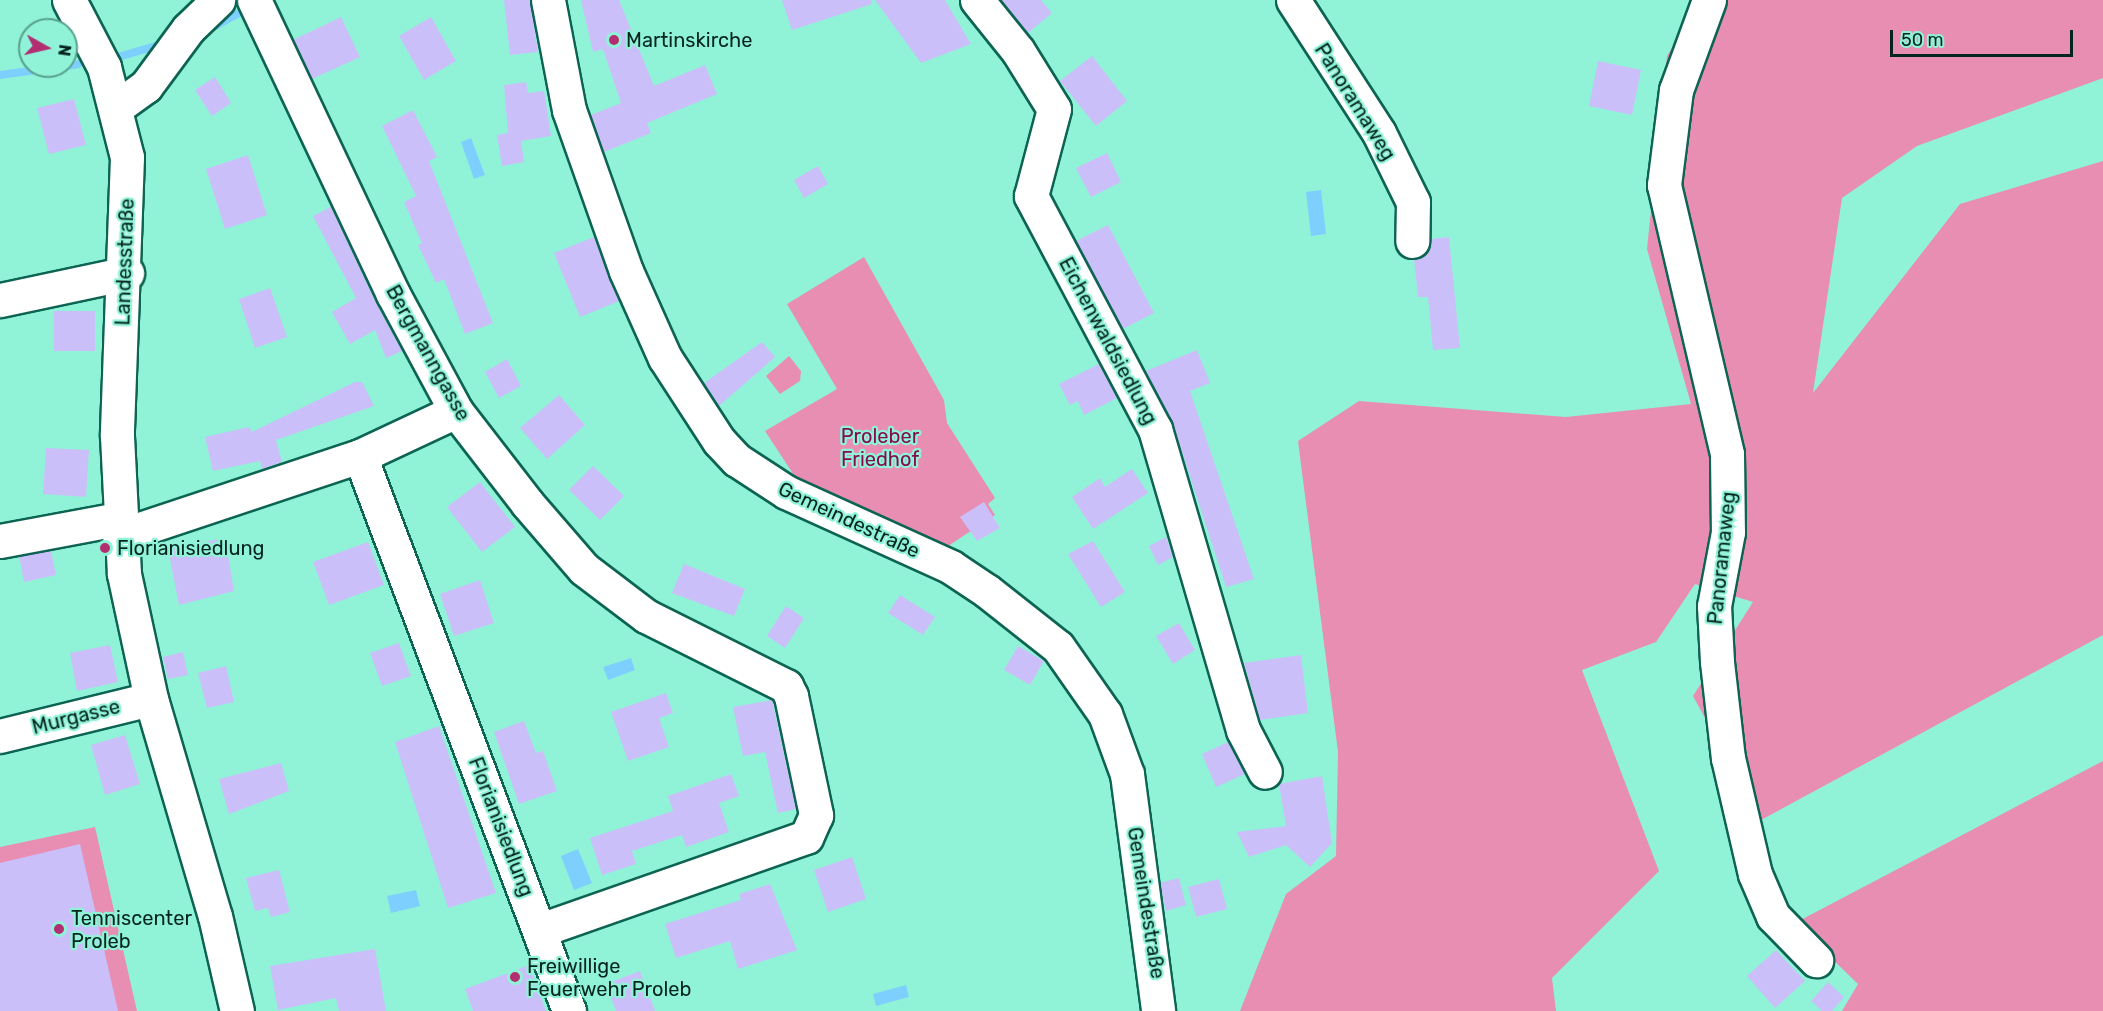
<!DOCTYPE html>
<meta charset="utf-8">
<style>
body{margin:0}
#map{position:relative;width:2103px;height:1011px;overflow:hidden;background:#90f3d8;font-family:Rubik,sans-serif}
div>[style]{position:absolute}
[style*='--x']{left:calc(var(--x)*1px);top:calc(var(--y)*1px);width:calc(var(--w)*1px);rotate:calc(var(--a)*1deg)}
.green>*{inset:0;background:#e88eb2}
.water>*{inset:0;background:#7dcffd}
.stream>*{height:8px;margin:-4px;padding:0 4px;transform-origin:4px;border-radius:4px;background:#7dcffd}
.building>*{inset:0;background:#cbbff9}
.roads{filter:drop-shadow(2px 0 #0d6452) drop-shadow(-2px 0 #0d6452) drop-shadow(0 2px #0d6452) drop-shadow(0 -2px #0d6452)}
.minor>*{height:33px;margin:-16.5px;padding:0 16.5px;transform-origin:16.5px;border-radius:16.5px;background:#fff}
.major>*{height:33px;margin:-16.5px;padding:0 16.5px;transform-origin:16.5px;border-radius:16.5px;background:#fff}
.dots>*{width:16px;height:16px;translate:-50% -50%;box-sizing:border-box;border:3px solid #90f3d8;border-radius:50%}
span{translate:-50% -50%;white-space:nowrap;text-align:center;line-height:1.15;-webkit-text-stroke:4.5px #90f3d8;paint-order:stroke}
.poi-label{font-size:20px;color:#04251d}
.left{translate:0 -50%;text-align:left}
.street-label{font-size:20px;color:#04251d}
.park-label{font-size:20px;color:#850d4f}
.north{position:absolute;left:18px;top:18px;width:60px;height:60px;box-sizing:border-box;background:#90f3d8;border:2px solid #58a18d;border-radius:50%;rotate:98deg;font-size:16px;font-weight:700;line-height:24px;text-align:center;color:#04251d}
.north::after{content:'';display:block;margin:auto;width:21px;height:27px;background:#b32d71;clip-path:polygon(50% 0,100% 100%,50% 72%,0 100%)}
.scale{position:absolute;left:1890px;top:30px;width:183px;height:27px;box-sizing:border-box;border:3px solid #04251d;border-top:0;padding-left:8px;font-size:18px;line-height:21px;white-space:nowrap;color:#04251d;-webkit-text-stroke:4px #90f3d8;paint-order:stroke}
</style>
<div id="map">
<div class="green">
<i style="clip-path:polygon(1702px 0,2103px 0,2103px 78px,1917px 146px,1842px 198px,1813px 393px,1960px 204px,2103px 161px,2103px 635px,1761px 820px,1693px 696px,1753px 602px,1695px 584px,1656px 642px,1582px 670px,1659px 871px,1552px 978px,1556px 1011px,1240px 1011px,1286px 894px,1336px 856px,1338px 752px,1298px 441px,1359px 401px,1566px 417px,1691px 404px,1647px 249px,1667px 56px)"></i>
<i style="clip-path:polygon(864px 257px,944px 400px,947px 423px,995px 498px,988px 504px,995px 515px,939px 552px,807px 495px,765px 431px,837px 389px,787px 304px)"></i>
<i style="clip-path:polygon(789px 356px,801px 371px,800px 381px,780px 394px,766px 376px)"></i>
<i style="clip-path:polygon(2103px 761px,2103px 1011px,1842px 1011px,1858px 984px,1795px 923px)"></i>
<i style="clip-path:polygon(95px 827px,137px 1011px,0 1011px,0 847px)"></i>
</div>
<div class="water">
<i style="clip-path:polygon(471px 138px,485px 175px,474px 179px,461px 142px)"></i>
<i style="clip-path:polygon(1321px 190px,1326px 234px,1311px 236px,1306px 192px)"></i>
<i style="clip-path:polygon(631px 658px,635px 670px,608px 680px,603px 667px)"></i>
<i style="clip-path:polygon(578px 849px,592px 883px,574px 890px,561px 856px)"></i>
<i style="clip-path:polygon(416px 890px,420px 906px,391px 913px,387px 896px)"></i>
<i style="clip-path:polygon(906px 985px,909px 997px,876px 1006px,873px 994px)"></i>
</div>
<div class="stream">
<i style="--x:206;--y:31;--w:48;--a:-28.7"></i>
<i style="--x:118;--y:57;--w:47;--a:-16.1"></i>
<i style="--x:66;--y:66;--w:12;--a:-9"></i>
<i style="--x:0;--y:75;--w:66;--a:-7.9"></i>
</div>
<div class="building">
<i style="clip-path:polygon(504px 0,530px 0,538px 52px,510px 55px)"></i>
<i style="clip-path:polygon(581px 0,619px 0,654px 86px,705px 65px,717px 94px,647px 123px,651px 133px,604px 152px,591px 115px,621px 103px,603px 49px,593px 52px)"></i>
<i style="clip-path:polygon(782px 0,871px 0,872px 4px,792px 30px)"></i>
<i style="clip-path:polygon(875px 0,945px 0,971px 44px,921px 63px)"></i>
<i style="clip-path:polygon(1001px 0,1041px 0,1052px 13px,1028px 33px)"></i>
<i style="clip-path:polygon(341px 17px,360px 57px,312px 79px,293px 40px)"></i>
<i style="clip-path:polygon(431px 17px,456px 61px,424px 80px,399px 36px)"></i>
<i style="clip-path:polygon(1092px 56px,1127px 101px,1096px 126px,1060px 81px)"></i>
<i style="clip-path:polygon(1598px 61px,1641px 70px,1632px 115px,1589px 106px)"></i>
<i style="clip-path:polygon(215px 77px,231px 103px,212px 116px,195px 90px)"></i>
<i style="clip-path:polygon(526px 82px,528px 93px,544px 91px,551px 136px,521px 141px,524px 162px,502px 166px,497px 135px,508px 133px,504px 85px)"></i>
<i style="clip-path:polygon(74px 99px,86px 145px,49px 154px,37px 108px)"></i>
<i style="clip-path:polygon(413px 110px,437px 157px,429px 161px,493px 323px,465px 334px,444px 279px,436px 283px,418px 245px,422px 243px,404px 202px,416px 196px,382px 126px)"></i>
<i style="clip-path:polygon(1107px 153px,1121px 182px,1091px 197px,1076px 168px)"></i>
<i style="clip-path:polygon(248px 155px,267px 215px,225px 229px,206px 169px)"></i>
<i style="clip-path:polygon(818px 166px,828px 184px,804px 198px,794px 180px)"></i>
<i style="clip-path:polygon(331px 207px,376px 303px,402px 351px,386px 358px,375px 330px,350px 344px,332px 312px,356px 298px,313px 216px)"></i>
<i style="clip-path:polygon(1108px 225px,1154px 313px,1123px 329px,1076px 241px)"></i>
<i style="clip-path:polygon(594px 237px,619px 301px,580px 317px,554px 253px)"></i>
<i style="clip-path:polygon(1449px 237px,1460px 348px,1433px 350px,1428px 297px,1418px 297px,1414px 259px,1428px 251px,1431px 239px)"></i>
<i style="clip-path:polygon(270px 288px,287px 337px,255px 348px,239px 299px)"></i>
<i style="clip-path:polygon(54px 311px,95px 311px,95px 351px,54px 351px)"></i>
<i style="clip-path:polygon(762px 342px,775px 357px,719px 406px,704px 383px)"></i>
<i style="clip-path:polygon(1197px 350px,1210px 383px,1190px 391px,1254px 579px,1226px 587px,1173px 424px,1146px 371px)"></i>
<i style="clip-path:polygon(507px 359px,521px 386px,499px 398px,485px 372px)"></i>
<i style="clip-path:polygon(1099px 364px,1117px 398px,1084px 415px,1078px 401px,1070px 405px,1059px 384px)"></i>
<i style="clip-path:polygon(355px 382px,362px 382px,374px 406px,276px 440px,282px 462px,262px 469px,260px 461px,213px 471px,205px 437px,249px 427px,252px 432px)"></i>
<i style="clip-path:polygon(559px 395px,585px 425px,547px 459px,520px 428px)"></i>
<i style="clip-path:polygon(46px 448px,89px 450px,86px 497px,43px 494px)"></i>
<i style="clip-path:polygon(593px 466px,624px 496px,600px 520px,569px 490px)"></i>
<i style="clip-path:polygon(1132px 469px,1148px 493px,1093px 529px,1072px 497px,1100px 478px,1105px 487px)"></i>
<i style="clip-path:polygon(480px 482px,515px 527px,482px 552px,447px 507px)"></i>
<i style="clip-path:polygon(984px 502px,1000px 528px,977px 541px,960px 517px)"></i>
<i style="clip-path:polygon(1166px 537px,1173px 557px,1158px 565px,1149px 546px)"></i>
<i style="clip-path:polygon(225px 538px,234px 591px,179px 605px,168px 549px)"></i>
<i style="clip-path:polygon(1093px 541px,1125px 592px,1101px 607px,1068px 554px)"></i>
<i style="clip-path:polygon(368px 542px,384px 585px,329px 605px,313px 562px)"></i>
<i style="clip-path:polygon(51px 551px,56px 575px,24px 582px,19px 556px)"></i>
<i style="clip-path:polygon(684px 564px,745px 589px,734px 616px,672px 593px)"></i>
<i style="clip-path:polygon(480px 580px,494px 623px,454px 636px,440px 594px)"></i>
<i style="clip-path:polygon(900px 595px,935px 617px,923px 635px,888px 613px)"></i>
<i style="clip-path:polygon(786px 606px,804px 618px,785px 648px,767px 636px)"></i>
<i style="clip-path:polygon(1179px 623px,1195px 650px,1173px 664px,1156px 636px)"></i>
<i style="clip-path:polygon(399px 643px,411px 676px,382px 686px,370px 653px)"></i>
<i style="clip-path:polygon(110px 645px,118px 682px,77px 691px,70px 653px)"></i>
<i style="clip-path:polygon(1018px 646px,1044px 661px,1030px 685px,1004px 670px)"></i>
<i style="clip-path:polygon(183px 652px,188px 675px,168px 679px,163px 657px)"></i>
<i style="clip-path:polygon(1301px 655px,1308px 713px,1260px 720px,1244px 663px)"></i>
<i style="clip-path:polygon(226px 666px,234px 702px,207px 708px,198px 673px)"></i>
<i style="clip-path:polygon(666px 693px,673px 713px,659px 718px,669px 747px,628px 761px,611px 712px)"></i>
<i style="clip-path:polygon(772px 700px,796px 809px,778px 813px,765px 752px,743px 756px,733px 707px)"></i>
<i style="clip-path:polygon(524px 721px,536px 753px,543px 751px,557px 791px,519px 804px,494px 732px)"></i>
<i style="clip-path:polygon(439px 726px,496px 893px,448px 908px,395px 742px)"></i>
<i style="clip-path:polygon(125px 735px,140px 784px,105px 795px,91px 745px)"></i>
<i style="clip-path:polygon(1228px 742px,1245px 774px,1216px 787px,1202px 754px)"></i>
<i style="clip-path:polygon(281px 763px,289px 791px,229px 814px,219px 779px)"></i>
<i style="clip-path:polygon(731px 774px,739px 796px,719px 803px,729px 832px,686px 847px,682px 835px,632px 851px,636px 864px,602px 875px,590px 838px,673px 811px,668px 796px)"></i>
<i style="clip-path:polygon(1322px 776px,1332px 843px,1310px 867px,1286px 845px,1249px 857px,1237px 832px,1286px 826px,1279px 784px)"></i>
<i style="clip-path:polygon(80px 844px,118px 1011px,0 1011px,0 863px)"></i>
<i style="clip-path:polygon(852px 857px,866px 899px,828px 912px,814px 870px)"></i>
<i style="clip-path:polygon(279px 870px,290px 912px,271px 917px,268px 908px,255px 911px,246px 878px)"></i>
<i style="clip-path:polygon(1179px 878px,1186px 905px,1166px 911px,1160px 883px)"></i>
<i style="clip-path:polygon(1219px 879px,1227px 909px,1196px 917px,1188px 887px)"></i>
<i style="clip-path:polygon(770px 884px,797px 950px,738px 969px,730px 941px,676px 958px,665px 924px,741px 900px,739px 894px)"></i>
<i style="clip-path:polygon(375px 949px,386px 1011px,339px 1011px,336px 998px,278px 1010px,270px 966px)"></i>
<i style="clip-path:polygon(1776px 950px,1805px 981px,1775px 1008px,1747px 976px)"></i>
<i style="clip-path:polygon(529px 965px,546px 1011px,473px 1011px,465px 989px)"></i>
<i style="clip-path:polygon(640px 971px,655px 1011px,616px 1011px,606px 984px)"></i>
<i style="clip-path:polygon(1828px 982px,1844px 997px,1832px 1011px,1822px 1011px,1811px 1001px)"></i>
</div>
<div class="roads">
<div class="minor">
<i style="--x:254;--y:0;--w:325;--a:64.7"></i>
<i style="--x:393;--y:294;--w:133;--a:61.7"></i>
<i style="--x:456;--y:411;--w:116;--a:52.3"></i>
<i style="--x:527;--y:503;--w:87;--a:49.2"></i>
<i style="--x:584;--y:569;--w:78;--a:37.2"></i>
<i style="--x:646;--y:616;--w:157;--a:26.6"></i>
<i style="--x:786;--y:686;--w:11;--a:63"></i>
<i style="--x:791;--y:696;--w:122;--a:78.1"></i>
<i style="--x:816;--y:815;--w:24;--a:114"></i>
<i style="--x:806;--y:837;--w:282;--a:160.7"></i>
<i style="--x:548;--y:0;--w:112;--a:79.2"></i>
<i style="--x:569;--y:110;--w:171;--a:70.5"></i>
<i style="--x:626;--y:271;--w:95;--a:65.9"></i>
<i style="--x:665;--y:358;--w:99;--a:57"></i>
<i style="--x:719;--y:441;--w:26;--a:47"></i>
<i style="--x:737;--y:460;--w:59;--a:33.1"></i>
<i style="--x:786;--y:492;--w:181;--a:24.4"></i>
<i style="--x:951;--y:567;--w:43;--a:33.7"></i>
<i style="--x:987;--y:591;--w:90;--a:38.3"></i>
<i style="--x:1058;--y:647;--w:82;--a:55"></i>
<i style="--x:1105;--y:714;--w:64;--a:69.9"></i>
<i style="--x:1127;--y:774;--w:239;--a:82.5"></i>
<i style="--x:977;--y:0;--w:65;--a:51.2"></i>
<i style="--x:1018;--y:51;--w:68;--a:58.2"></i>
<i style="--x:1054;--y:109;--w:90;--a:104.8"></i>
<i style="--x:1031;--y:196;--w:264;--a:62"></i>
<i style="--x:1155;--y:429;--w:314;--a:73.7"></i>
<i style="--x:1243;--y:730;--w:47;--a:62.4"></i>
<i style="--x:1293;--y:0;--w:158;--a:57.1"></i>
<i style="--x:1379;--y:133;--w:77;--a:63.8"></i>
<i style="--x:1413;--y:202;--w:39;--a:91"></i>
<i style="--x:1709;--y:0;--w:96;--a:110.1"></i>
<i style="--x:1676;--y:90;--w:96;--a:97.2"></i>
<i style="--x:1664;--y:185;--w:276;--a:76.8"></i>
<i style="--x:1727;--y:454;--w:78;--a:89.3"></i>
<i style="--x:1728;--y:532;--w:75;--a:100.7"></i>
<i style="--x:1714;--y:606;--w:56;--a:86.9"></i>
<i style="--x:1717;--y:662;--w:97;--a:83.5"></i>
<i style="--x:1728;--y:758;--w:119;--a:76.9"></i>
<i style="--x:1755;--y:874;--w:46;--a:66.8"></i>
<i style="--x:1773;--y:916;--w:62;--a:45.7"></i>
<i style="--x:117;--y:107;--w:36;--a:-36"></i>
<i style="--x:146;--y:86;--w:71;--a:-53.6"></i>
<i style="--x:188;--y:29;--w:42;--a:-44"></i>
<i style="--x:0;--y:300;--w:130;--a:-12"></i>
<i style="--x:360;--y:456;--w:106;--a:-25.1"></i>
<i style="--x:119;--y:536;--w:254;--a:-18.4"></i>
<i style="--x:360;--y:456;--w:593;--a:69.36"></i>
<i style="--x:0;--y:541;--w:119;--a:-10.6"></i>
<i style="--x:0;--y:736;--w:155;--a:-13.8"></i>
</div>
<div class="major">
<i style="--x:69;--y:0;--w:76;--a:62.4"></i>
<i style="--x:104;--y:67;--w:93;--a:75.7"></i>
<i style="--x:127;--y:157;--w:279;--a:92.1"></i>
<i style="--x:117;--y:436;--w:138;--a:87.1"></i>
<i style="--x:124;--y:574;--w:128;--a:77.8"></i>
<i style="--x:151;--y:699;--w:226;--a:73.6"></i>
<i style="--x:215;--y:916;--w:98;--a:77"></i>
</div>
</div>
<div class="dots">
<i style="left:614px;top:40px;background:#b32d71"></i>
<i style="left:105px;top:548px;background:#b32d71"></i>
<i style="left:59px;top:929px;background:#b32d71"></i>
<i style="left:515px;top:977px;background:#b32d71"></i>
</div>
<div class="poi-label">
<span class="left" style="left:626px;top:40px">Martinskirche</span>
<span class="left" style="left:117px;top:548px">Florianisiedlung</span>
<span class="left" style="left:71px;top:930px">Tenniscenter<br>Proleb</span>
<span class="left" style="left:527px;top:978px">Freiwillige<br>Feuerwehr Proleb</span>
</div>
<div class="street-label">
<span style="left:1355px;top:102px;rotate:58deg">Panoramaweg</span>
<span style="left:125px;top:262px;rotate:-88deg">Landesstraße</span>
<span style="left:1108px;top:341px;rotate:62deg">Eichenwaldsiedlung</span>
<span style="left:428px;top:353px;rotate:61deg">Bergmanngasse</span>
<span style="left:849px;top:520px;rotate:25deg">Gemeindestraße</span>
<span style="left:1722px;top:558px;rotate:-84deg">Panoramaweg</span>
<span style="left:76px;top:717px;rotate:-14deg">Murgasse</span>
<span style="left:501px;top:827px;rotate:69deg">Florianisiedlung</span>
<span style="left:1146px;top:903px;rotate:81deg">Gemeindestraße</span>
</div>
<div class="park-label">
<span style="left:880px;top:448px">Proleber<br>Friedhof</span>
</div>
<div class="north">N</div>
<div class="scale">50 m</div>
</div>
